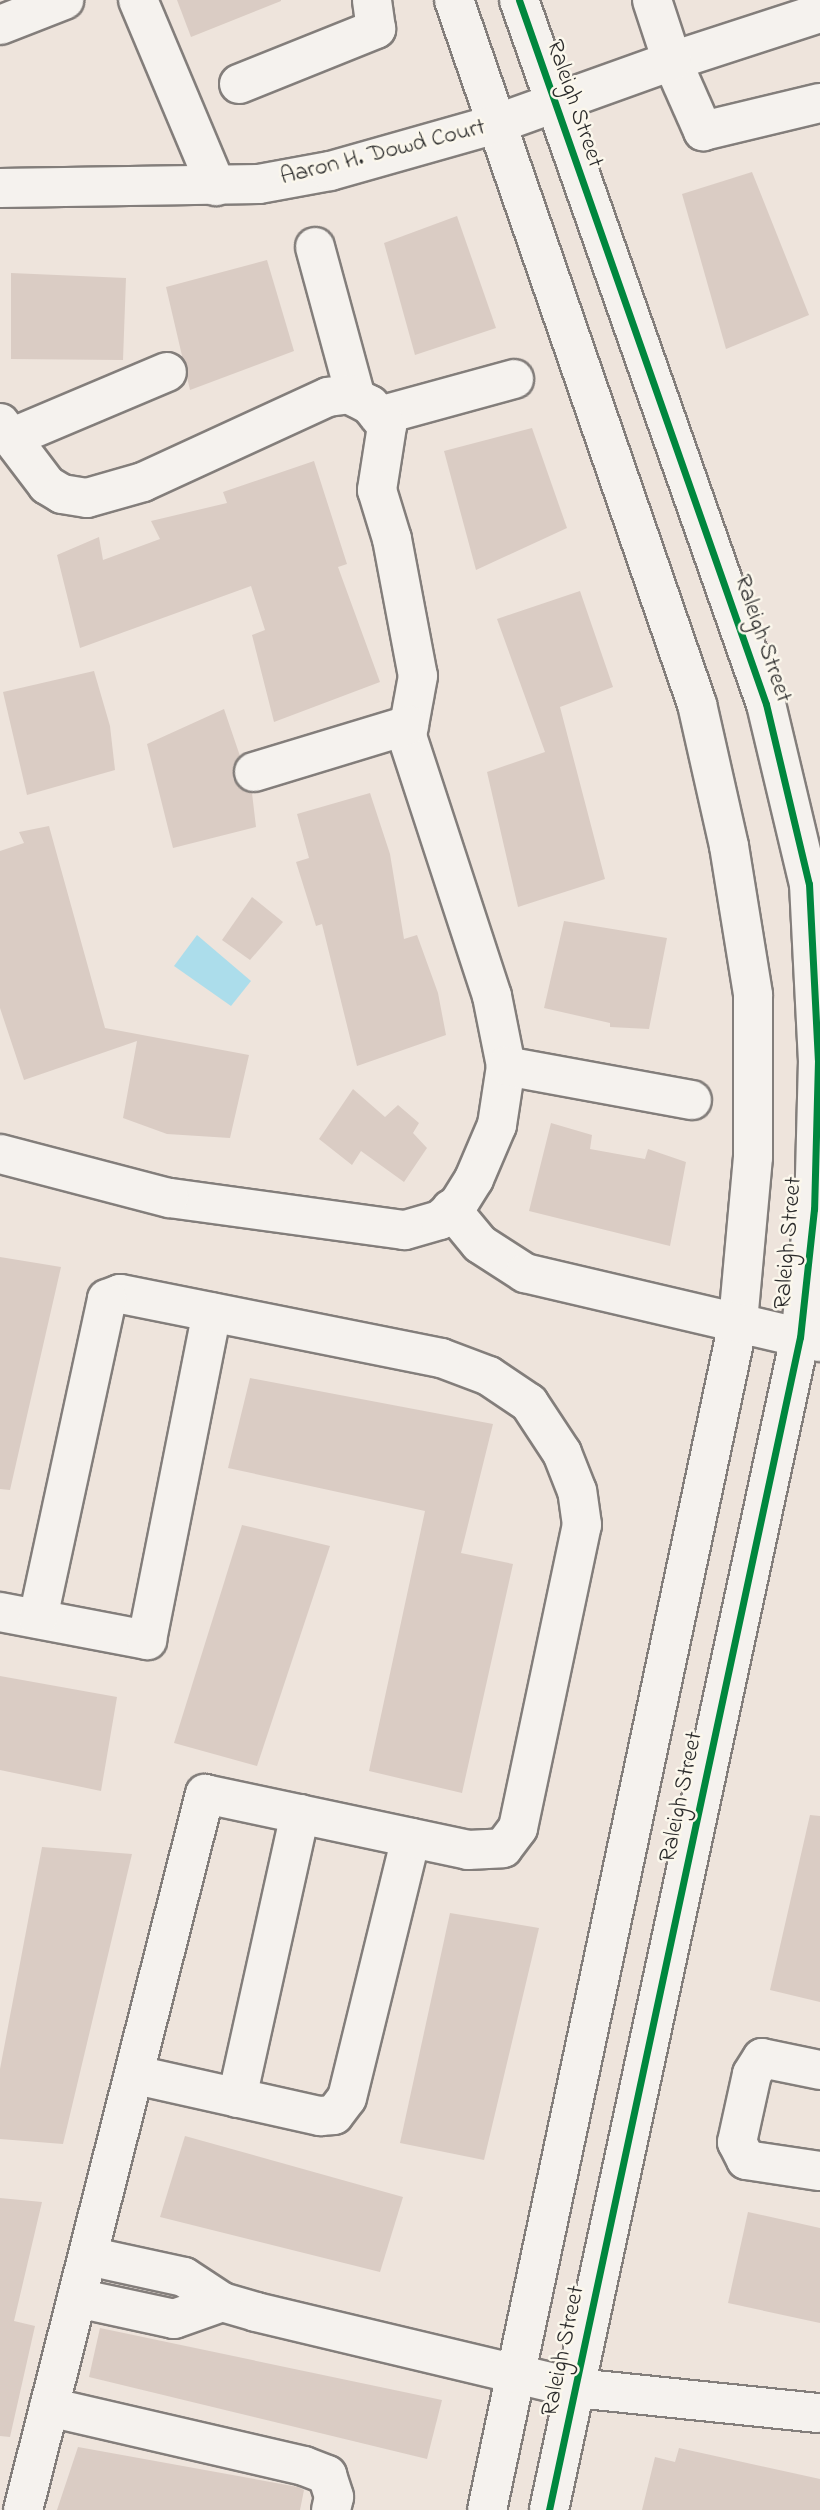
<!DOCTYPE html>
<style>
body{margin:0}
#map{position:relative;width:820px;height:2510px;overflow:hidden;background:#eee4dc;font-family:"Indie Flower",sans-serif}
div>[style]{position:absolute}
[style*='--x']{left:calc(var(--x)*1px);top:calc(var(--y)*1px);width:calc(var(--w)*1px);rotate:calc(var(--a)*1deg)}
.water>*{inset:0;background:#acddeb}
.building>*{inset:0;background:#daccc4}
.roads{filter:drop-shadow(2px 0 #837e7b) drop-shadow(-2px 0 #837e7b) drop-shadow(0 2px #837e7b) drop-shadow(0 -2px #837e7b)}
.minor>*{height:38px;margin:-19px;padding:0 19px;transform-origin:19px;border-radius:19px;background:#f5f2ee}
.cycleway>*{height:7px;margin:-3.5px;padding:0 3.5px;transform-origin:3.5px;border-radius:3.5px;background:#00873e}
span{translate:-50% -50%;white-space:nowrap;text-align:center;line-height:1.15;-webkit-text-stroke:5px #fbf7ec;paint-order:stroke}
.street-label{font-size:24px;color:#2b2b2b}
</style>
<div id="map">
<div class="water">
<i style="clip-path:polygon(197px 935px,251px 981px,231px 1006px,174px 966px)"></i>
</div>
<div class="building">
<i style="clip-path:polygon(177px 0,281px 0,281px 1px,191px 37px)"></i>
<i style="clip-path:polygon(752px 172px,809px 315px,726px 349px,682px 194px)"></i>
<i style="clip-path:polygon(457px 216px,496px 328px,415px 355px,384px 243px)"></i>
<i style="clip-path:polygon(267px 260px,294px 351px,190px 390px,166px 287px)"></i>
<i style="clip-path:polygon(11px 273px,126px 278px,123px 360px,11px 359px)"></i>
<i style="clip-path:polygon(532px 428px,567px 528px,476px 570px,444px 451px)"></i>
<i style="clip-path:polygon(314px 461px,347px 564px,338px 567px,380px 682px,274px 722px,252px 635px,265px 630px,251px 586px,80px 648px,57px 555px,99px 537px,103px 560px,160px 539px,151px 521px,227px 503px,223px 492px)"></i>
<i style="clip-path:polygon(580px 591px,613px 687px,560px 707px,605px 879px,518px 907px,487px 772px,545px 752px,497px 619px)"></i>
<i style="clip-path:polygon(94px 671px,110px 726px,115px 770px,27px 795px,3px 692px)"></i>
<i style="clip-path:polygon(224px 709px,240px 756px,233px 766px,233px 778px,240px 788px,252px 793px,256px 827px,173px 848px,147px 744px)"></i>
<i style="clip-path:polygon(370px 793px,390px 854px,404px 939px,417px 935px,438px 993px,446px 1035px,357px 1066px,322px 924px,316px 926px,296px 862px,309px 858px,297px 814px)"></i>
<i style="clip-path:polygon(49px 826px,105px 1028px,249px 1055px,230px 1138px,167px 1134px,123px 1118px,137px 1041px,24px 1080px,0 1008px,0 851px,24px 843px,19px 832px)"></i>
<i style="clip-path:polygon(252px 897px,283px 922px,250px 960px,222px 940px)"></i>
<i style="clip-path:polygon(564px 921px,667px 938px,649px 1029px,610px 1027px,610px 1023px,544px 1008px)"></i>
<i style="clip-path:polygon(353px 1089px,385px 1117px,398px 1105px,419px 1123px,413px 1133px,427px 1148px,404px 1182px,361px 1151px,352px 1165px,319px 1139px)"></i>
<i style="clip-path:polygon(551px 1123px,592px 1135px,590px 1149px,645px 1159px,648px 1149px,686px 1162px,670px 1246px,529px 1211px)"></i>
<i style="clip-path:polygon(0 1257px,61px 1267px,10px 1490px,0 1489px)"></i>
<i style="clip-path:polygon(250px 1378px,493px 1424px,461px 1553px,513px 1564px,462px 1793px,369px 1771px,425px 1511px,228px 1468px)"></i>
<i style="clip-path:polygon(242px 1525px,330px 1546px,257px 1766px,174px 1743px)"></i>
<i style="clip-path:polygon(0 1676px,117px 1697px,101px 1791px,0 1770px)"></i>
<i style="clip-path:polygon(810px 1815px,820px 1816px,820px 2002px,770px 1990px)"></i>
<i style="clip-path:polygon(42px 1847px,132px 1854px,63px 2144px,0 2139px,0 2069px)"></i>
<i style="clip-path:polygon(450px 1913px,539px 1928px,484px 2160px,400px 2143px)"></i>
<i style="clip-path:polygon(185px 2136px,403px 2197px,380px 2272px,160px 2217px)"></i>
<i style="clip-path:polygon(0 2198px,42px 2202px,14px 2321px,35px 2326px,10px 2437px,0 2436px)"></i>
<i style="clip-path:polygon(748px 2212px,820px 2228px,820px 2323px,728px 2303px)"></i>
<i style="clip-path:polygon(100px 2328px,442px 2400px,427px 2459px,89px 2377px)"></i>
<i style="clip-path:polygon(78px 2447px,298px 2487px,304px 2490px,300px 2510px,57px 2510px)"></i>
<i style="clip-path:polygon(679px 2448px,820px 2479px,820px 2510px,642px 2510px,655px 2457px,675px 2462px)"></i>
</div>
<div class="roads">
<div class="minor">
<i style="--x:138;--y:0;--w:202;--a:67.2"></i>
<i style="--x:454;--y:0;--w:745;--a:70.96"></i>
<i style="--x:697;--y:704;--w:146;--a:77.3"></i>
<i style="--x:729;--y:846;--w:151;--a:80.8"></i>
<i style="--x:753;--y:995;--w:162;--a:90"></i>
<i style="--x:753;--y:1157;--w:167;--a:95.2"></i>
<i style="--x:738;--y:1323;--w:1213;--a:101.94"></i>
<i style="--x:519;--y:0;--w:746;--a:70.67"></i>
<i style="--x:766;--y:704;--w:185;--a:76.6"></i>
<i style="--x:809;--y:884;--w:176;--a:87.1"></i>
<i style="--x:818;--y:1060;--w:149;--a:91.5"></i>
<i style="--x:814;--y:1209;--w:129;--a:96.2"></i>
<i style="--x:800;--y:1337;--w:1200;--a:102.08"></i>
<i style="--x:820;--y:13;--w:156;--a:162"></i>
<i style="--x:672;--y:61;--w:77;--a:66.1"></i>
<i style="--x:703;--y:131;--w:120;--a:-13.5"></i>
<i style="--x:0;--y:25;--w:69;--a:-21.3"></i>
<i style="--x:239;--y:84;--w:148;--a:-21.9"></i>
<i style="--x:376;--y:29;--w:29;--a:-98"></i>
<i style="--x:0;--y:188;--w:259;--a:-0.9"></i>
<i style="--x:259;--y:184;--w:72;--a:-10.4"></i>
<i style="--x:330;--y:171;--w:173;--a:-15.8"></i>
<i style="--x:496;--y:124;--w:187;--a:-19.7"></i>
<i style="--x:672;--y:61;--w:64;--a:-108.2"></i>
<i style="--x:315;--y:247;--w:156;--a:74.8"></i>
<i style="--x:379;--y:416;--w:140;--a:-15.3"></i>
<i style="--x:0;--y:423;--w:78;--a:52.8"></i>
<i style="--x:47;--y:485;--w:17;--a:31"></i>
<i style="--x:62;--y:494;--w:25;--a:9"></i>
<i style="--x:87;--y:498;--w:58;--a:-15.9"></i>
<i style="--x:143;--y:482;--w:204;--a:-24.7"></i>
<i style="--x:328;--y:397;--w:21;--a:-8"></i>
<i style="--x:349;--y:394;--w:24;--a:28"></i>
<i style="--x:370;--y:405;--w:27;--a:51"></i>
<i style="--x:387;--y:426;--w:65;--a:98.9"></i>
<i style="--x:377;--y:490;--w:51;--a:73"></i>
<i style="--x:392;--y:539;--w:139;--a:79.3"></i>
<i style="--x:418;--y:676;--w:61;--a:100.4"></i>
<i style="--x:407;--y:736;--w:274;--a:71.9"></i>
<i style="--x:492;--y:996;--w:71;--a:78.7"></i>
<i style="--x:506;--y:1066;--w:60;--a:98.7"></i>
<i style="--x:497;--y:1125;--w:59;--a:113.1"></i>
<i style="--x:474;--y:1179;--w:28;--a:122"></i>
<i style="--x:459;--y:1203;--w:25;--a:138"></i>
<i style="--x:440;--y:1220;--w:37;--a:164"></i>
<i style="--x:404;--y:1230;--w:237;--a:-172.2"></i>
<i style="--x:169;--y:1198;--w:175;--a:-165.4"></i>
<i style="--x:13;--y:437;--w:167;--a:-22.9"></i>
<i style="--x:254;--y:772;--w:162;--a:-16.9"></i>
<i style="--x:506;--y:1066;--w:189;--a:10.4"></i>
<i style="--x:451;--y:1209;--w:45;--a:50.4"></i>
<i style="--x:480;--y:1244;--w:54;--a:32.8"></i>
<i style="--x:525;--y:1273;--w:303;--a:13.2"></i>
<i style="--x:0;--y:1612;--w:150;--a:10.8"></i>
<i style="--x:147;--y:1640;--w:334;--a:-78.8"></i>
<i style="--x:820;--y:2070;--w:59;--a:-168.3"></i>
<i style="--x:762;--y:2058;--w:19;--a:122"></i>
<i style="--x:752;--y:2074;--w:70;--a:102.4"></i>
<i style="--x:737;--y:2142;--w:20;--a:63"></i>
<i style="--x:746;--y:2160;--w:75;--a:8.5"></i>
<i style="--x:136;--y:2075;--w:189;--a:12.6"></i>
<i style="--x:320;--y:2116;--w:14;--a:-4"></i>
<i style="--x:334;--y:2115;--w:21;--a:-53"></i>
<i style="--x:347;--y:2098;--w:268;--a:-76.2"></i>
<i style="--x:237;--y:2098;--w:291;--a:-77.5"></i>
<i style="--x:88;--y:2256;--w:98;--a:12.3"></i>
<i style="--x:184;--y:2277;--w:45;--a:33.3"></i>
<i style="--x:222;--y:2302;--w:35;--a:16"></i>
<i style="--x:256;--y:2312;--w:329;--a:13.4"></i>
<i style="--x:576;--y:2388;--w:245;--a:5.9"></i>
<i style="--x:77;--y:2298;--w:99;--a:12.2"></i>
<i style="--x:174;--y:2319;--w:51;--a:-19.5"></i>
<i style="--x:49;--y:2407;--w:262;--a:13"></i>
<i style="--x:304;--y:2466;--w:25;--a:21"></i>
<i style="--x:327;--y:2475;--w:23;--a:72"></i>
<i style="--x:334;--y:2497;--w:13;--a:103"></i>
<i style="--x:23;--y:2510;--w:739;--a:-75.74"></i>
<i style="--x:205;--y:1794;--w:269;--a:12"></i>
<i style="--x:468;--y:1850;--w:35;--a:-3"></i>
<i style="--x:503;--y:1848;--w:25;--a:-53"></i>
<i style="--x:518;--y:1828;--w:310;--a:-78.1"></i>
<i style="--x:582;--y:1525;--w:34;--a:-98"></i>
<i style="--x:577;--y:1491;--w:41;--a:-111.5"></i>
<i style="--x:562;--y:1453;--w:60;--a:-123.4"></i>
<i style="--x:529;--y:1403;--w:48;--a:-146"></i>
<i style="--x:489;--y:1376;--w:51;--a:-159.4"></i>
<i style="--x:441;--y:1358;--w:327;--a:-168.7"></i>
<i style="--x:120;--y:1294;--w:14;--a:159"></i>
<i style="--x:107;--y:1299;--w:327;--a:102.2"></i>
</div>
</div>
<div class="cycleway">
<i style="--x:519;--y:0;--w:746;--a:70.67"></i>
<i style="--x:766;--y:704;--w:185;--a:76.6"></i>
<i style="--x:809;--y:884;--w:176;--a:87.1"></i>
<i style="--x:818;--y:1060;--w:149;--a:91.5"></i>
<i style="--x:814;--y:1209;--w:129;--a:96.2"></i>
<i style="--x:800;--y:1337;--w:1200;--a:102.08"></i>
</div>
<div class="street-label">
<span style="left:574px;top:104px;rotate:71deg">Raleigh Street</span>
<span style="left:383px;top:153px;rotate:-14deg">Aaron H. Dowd Court</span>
<span style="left:762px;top:639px;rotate:71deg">Raleigh Street</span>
<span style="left:789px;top:1243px;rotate:-85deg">Raleigh Street</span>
<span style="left:682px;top:1797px;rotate:-78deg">Raleigh Street</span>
<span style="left:564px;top:2351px;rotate:-78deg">Raleigh Street</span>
</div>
</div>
